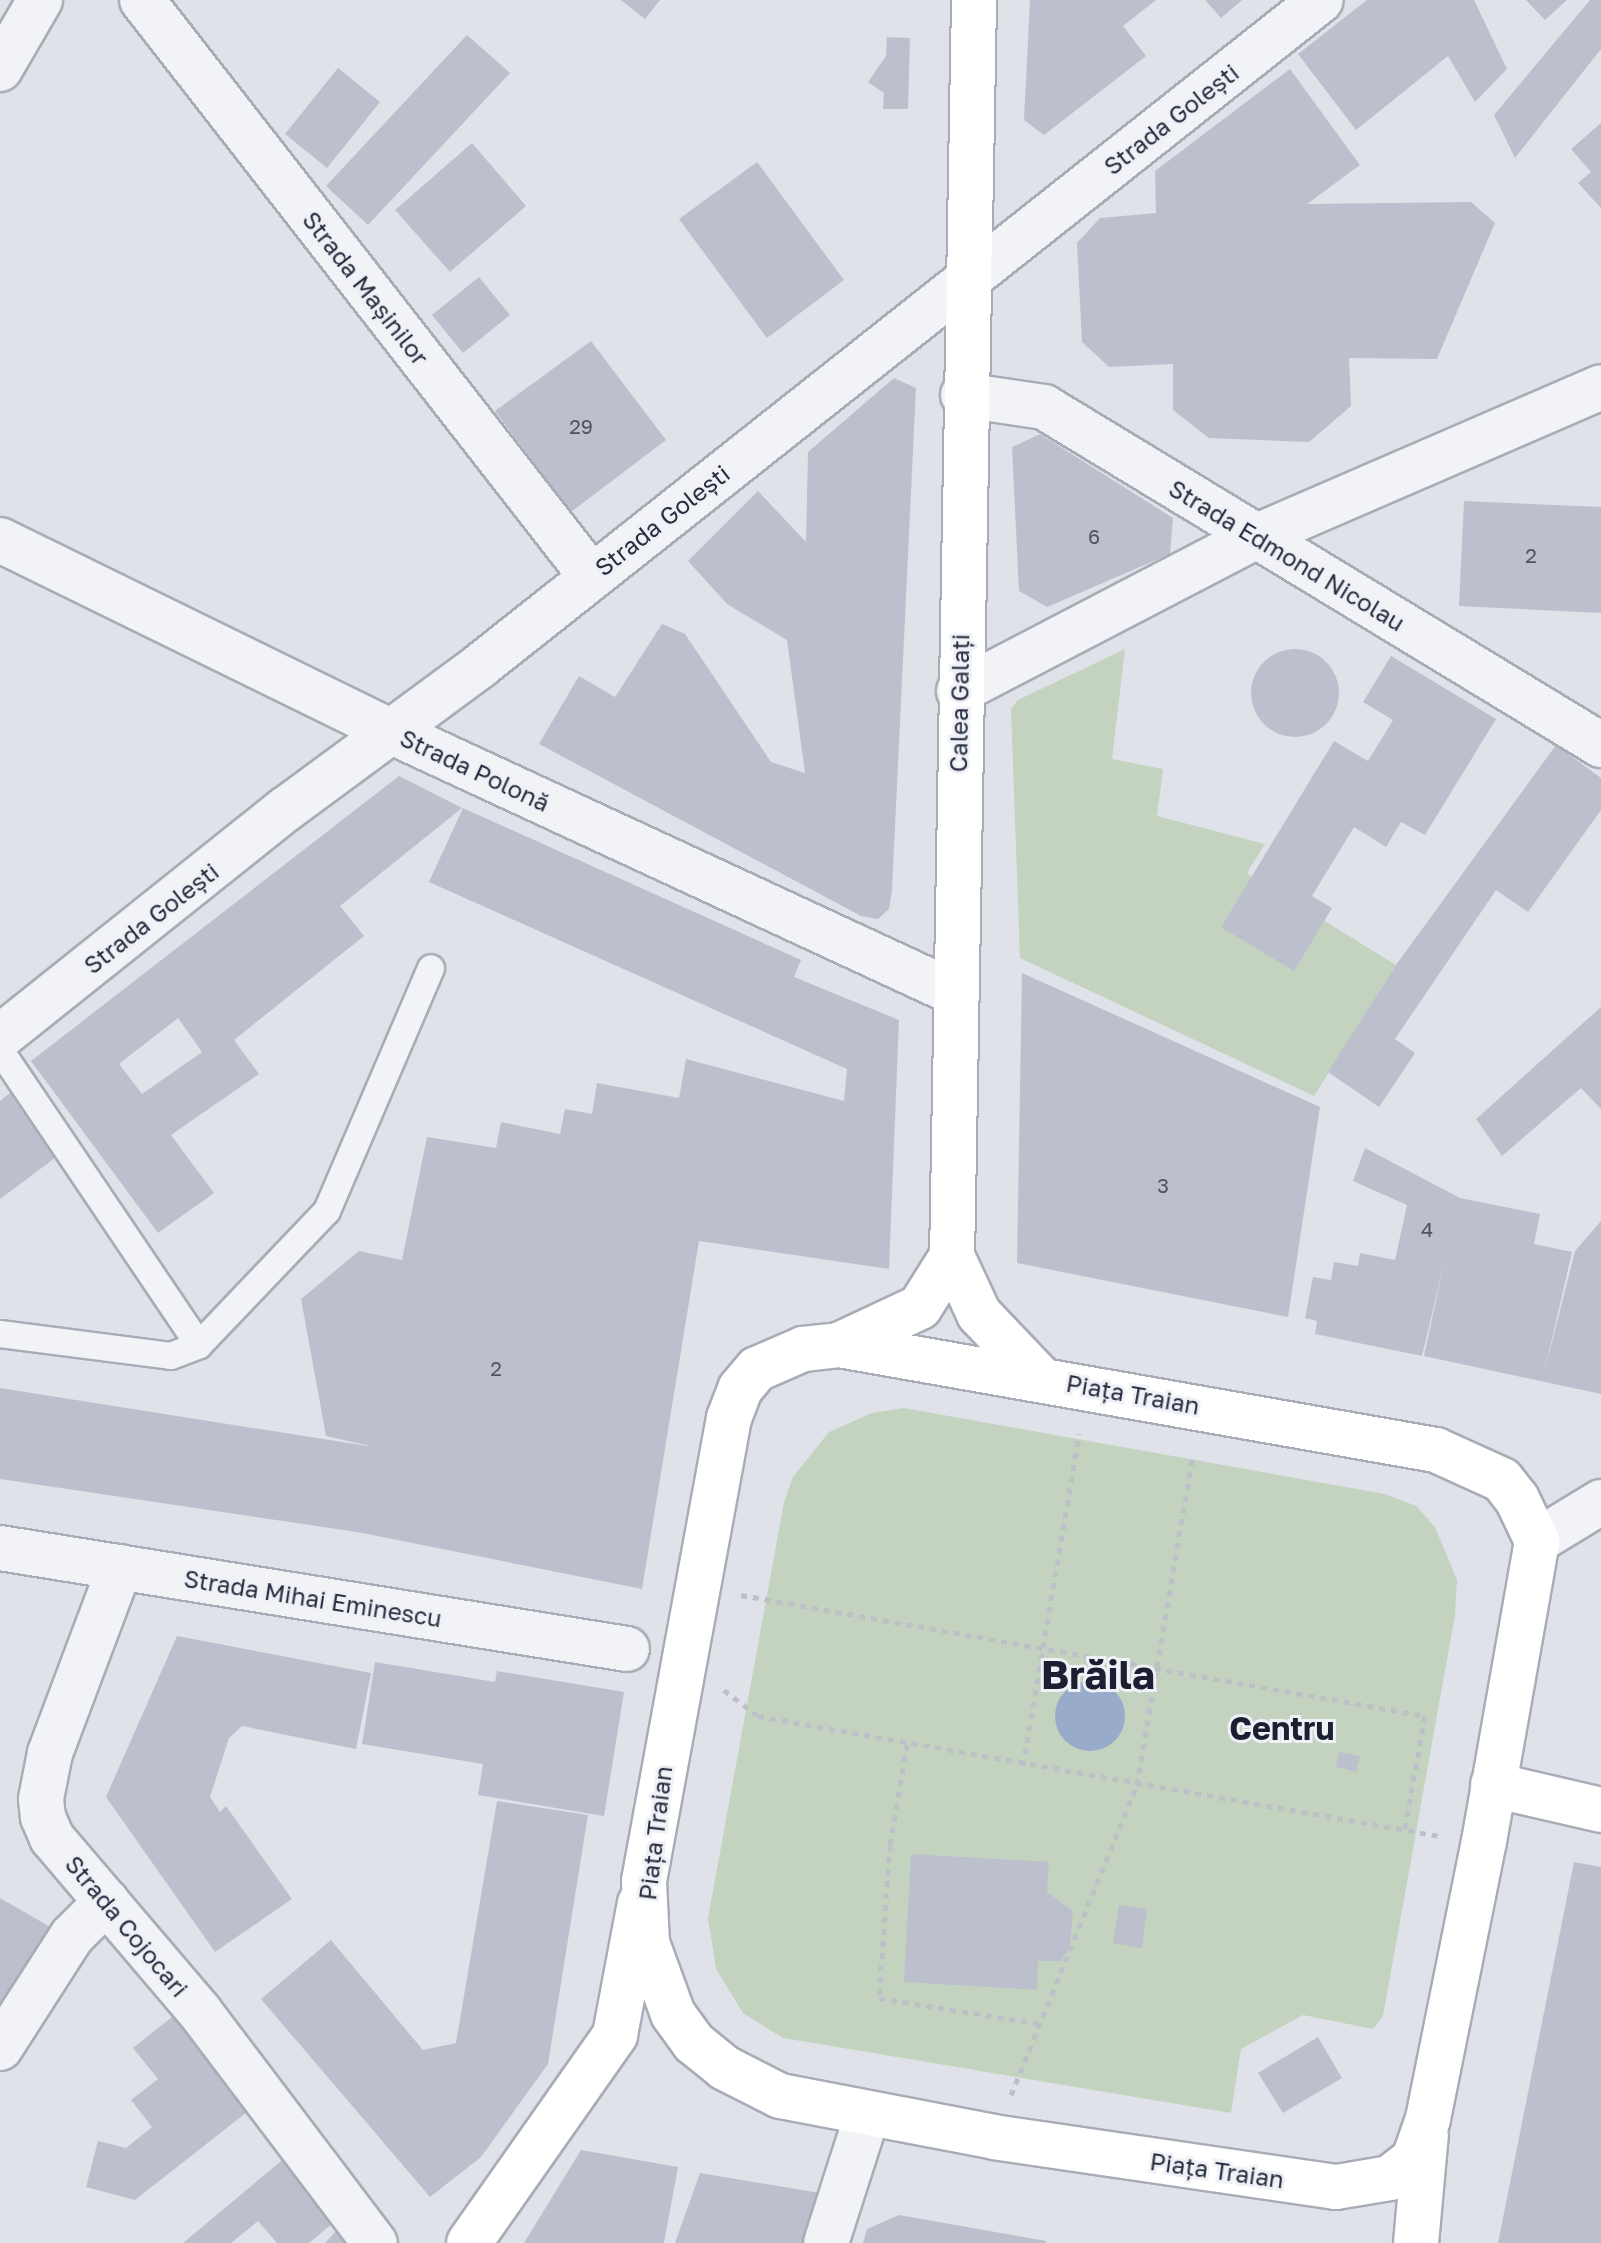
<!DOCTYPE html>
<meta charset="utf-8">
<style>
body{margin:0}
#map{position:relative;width:1601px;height:2243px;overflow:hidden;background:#dfe2e9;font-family:"Golos Text",sans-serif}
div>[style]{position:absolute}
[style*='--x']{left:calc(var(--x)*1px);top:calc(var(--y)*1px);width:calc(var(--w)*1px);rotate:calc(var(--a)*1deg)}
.green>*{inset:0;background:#c3d3c0}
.water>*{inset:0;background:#99abca}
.round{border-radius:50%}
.building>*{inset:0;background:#bcc0cc}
.path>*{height:5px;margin-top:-2.5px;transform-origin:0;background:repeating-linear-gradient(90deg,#bdc0c7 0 6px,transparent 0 12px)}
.roads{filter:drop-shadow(2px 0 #a8acb6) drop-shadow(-2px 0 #a8acb6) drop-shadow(0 2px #a8acb6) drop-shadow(0 -2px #a8acb6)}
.lane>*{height:26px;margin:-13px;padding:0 13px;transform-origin:13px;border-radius:13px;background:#f2f3f7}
.street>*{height:44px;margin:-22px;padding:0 22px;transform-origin:22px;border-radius:22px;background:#f2f3f7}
.secondary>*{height:44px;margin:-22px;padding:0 22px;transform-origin:22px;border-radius:22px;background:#fff}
.primary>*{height:44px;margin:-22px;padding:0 22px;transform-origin:22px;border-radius:22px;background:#fff}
span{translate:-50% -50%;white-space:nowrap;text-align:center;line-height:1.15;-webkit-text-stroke:6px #eff1f6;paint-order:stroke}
.number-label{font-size:20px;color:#4d5263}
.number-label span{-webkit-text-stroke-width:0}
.street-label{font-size:24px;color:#282e40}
.district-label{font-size:32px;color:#1a1f31;font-weight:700}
.town-label{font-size:40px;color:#1a1f31;font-weight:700}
</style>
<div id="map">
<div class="green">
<i style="clip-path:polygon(1125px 649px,1112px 759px,1163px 769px,1157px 816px,1265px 844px,1247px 873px,1396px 965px,1314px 1096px,1020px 958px,1011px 709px,1018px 700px)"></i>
<i style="clip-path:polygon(904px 1408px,1385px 1494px,1416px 1506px,1435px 1527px,1457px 1580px,1455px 1615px,1383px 2016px,1373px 2029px,1303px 2015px,1241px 2049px,1231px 2113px,783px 2038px,743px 2013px,716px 1969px,708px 1918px,784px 1502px,793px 1477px,829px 1432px,872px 1413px)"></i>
</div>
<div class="water">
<i class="round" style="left:1055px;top:1681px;width:70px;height:70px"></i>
</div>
<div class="building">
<i style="clip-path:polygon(621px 0,660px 0,645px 19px)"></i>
<i style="clip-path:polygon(1030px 0,1156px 0,1123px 26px,1146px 56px,1044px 135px,1024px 120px)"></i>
<i style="clip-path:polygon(1205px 0,1242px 0,1221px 18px)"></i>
<i style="clip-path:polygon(1367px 0,1474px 0,1507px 69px,1475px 102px,1448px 56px,1356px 130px,1298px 54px)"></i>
<i style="clip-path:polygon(1526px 0,1567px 0,1545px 20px)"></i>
<i style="clip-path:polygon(1590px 0,1601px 0,1601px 49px,1515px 158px,1494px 115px)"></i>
<i style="clip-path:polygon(467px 35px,510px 73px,368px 225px,326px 186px)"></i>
<i style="clip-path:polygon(887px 37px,910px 38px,908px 109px,883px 109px,884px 93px,868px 82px,886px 56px)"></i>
<i style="clip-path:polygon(338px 68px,380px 102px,327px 168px,285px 134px)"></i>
<i style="clip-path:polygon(1290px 69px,1360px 165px,1307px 204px,1471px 202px,1495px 223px,1437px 359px,1349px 358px,1351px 406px,1309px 442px,1209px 438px,1173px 410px,1173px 364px,1109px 367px,1082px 342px,1077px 243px,1100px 218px,1156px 213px,1155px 171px)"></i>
<i style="clip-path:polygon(1601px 123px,1601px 208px,1578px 183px,1591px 172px,1571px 149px)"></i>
<i style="clip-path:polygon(472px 143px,526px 206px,450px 272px,395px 210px)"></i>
<i style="clip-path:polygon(757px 162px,844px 280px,767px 338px,679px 219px)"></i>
<i style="clip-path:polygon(479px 277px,510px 315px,463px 353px,432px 315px)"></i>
<i style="clip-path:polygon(591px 341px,666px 440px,571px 512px,495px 411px)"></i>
<i style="clip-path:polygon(894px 378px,916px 388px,892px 890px,889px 909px,878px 919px,861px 916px,539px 744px,579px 676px,615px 697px,662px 624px,685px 634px,771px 762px,805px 773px,787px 640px,727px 604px,688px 561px,758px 491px,806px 542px,808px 452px)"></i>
<i style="clip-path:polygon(1040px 434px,1173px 518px,1170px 554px,1047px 607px,1019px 591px,1012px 447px)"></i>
<i style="clip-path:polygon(1464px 501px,1601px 507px,1601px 613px,1459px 606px)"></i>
<i class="round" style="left:1251px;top:649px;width:88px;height:88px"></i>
<i style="clip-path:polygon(1391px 656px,1496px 719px,1425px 835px,1401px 822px,1386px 847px,1354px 827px,1312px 896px,1332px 908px,1294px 971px,1221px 927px,1334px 741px,1368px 761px,1393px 720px,1363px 702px)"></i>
<i style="clip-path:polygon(1556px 745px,1601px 778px,1601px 810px,1528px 912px,1496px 890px,1395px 1039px,1415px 1053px,1379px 1107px,1328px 1072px,1396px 965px)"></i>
<i style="clip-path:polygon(evenodd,399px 776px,462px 808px,340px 906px,364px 936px,234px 1040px,259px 1074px,171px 1135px,214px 1193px,158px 1233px,31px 1061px,399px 776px,178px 1018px,202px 1052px,142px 1094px,119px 1064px,178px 1018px)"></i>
<i style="clip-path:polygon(463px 808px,801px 960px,794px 977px,899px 1020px,889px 1269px,699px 1241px,642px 1589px,357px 1532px,0 1479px,0 1388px,374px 1447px,326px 1436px,301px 1299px,359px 1251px,402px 1260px,427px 1137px,496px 1148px,501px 1122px,560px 1134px,565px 1109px,592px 1114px,597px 1083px,679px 1098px,686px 1059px,844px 1101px,847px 1069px,429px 882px)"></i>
<i style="clip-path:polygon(1022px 973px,1320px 1107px,1288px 1317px,1017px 1263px)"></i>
<i style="clip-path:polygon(1601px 1007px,1601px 1109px,1581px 1088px,1502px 1156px,1476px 1119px)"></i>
<i style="clip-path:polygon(15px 1089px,63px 1152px,0 1199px,0 1101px)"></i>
<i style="clip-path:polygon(1365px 1148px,1460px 1198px,1540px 1214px,1534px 1244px,1572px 1252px,1544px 1374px,1575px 1251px,1601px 1221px,1601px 1394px,1424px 1356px,1445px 1259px,1422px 1356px,1315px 1334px,1317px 1321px,1305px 1318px,1313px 1277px,1331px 1280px,1334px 1262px,1358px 1266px,1360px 1253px,1395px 1260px,1407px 1205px,1353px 1181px)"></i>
<i style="clip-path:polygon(177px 1636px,371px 1673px,356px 1749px,242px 1726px,229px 1738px,210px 1797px,220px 1812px,226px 1806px,292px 1899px,215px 1952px,106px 1797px)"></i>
<i style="clip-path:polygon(375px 1662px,495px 1682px,497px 1671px,624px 1692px,604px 1816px,478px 1795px,483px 1764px,362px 1744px)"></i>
<i style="clip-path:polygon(1339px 1752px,1360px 1756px,1356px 1772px,1336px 1767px)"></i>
<i style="clip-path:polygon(497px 1801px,588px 1815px,548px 2064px,481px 2157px,430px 2197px,261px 1999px,331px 1940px,423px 2050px,456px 2043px)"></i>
<i style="clip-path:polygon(911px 1854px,1049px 1862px,1047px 1892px,1073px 1911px,1070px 1947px,1061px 1961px,1038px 1961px,1037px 1990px,904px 1982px)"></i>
<i style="clip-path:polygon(1574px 1862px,1601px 1867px,1601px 2243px,1498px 2243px)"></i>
<i style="clip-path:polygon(0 1898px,52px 1928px,0 2019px)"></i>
<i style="clip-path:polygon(1119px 1905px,1147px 1909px,1142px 1948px,1113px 1943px)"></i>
<i style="clip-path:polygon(182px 2009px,256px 2105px,135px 2200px,86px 2187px,98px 2141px,126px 2148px,152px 2127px,131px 2100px,158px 2079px,133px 2048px)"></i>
<i style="clip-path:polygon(1318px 2037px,1342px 2078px,1283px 2113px,1258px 2073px)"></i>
<i style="clip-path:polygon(581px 2150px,678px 2167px,664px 2243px,524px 2243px)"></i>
<i style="clip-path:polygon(287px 2156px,339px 2218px,309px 2243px,277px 2243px,258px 2221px,231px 2243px,183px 2243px)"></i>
<i style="clip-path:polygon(700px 2173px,820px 2193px,804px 2243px,675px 2243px)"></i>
<i style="clip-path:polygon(899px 2215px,1046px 2241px,1046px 2243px,863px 2243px,867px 2229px)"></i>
<i style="clip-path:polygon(347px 2219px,367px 2243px,325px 2243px)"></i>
</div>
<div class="path">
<i style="--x:741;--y:1595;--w:695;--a:10.03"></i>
<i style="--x:1425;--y:1716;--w:118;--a:100.3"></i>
<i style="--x:724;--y:1690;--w:43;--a:37.4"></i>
<i style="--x:758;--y:1716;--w:691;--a:9.99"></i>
<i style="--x:907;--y:1744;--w:102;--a:99.6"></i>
<i style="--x:890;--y:1845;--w:153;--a:94.1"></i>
<i style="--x:879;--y:1998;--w:163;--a:9.2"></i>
<i style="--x:1023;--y:1766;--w:337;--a:-80.4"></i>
<i style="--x:1011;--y:2095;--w:335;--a:-67.9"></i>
<i style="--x:1137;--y:1785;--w:335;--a:-80.4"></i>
</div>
<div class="roads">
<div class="lane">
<i style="--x:0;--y:1050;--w:356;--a:56"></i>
<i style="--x:0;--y:1334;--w:172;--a:7.3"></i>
<i style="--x:171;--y:1356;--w:30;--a:-21"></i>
<i style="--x:199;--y:1345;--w:185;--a:-46.3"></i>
<i style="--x:327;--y:1211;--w:264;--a:-66.8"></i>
</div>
<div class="street">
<i style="--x:142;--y:0;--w:730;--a:52.06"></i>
<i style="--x:0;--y:69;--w:80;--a:-59.9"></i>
<i style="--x:963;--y:395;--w:82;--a:8.4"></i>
<i style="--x:1044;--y:407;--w:652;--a:31.25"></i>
<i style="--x:0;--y:540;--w:436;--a:26.1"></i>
<i style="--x:392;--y:732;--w:618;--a:24.87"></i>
<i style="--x:959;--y:691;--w:334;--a:-27.5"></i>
<i style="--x:1255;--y:537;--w:377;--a:-23.4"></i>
<i style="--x:0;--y:1037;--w:366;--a:-38.6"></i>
<i style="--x:286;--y:809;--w:242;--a:-36.4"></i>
<i style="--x:481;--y:665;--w:1071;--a:-38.37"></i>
<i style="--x:1537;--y:1541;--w:75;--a:-31.4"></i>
<i style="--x:0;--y:1548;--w:635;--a:9.15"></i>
<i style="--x:120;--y:1567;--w:199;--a:110.6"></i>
<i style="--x:50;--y:1753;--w:47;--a:101.1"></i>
<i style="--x:41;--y:1799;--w:18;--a:84"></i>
<i style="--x:43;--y:1817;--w:23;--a:67"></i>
<i style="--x:52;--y:1838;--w:228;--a:49.6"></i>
<i style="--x:200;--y:2012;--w:290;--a:52.9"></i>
<i style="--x:0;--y:2048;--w:133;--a:-57.3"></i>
<i style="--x:72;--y:1936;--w:49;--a:-45"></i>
<i style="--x:826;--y:2243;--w:134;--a:-72.2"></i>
</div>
<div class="secondary">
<i style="--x:1493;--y:1785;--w:111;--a:13"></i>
<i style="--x:469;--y:2243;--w:254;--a:-54.9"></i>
<i style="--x:615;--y:2035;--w:134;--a:-79.3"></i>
</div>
<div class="primary">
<i style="--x:974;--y:0;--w:1256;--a:91"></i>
<i style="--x:952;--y:1256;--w:64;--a:65"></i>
<i style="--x:979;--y:1314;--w:87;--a:46.4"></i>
<i style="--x:839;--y:1345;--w:606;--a:9.98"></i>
<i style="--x:1436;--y:1450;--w:72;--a:24.4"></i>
<i style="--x:1502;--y:1480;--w:24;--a:52"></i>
<i style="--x:1517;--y:1499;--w:47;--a:64.5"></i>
<i style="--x:1537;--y:1541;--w:305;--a:100"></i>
<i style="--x:1484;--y:1841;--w:284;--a:101.4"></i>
<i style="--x:1428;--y:2119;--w:42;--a:109.3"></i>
<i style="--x:1414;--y:2159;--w:31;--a:142"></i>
<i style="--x:1390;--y:2178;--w:55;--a:170.5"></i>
<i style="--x:1336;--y:2187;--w:345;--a:-171.7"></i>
<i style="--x:995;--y:2137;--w:219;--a:-169.2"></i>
<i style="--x:780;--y:2096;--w:62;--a:-153"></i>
<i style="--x:725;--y:2068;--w:40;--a:-141"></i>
<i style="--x:694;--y:2043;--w:36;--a:-126"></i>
<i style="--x:673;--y:2014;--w:76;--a:-110.1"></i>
<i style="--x:647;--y:1943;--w:62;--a:-92.8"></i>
<i style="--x:644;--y:1881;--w:471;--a:-79.6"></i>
<i style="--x:729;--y:1418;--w:31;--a:-69"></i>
<i style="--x:740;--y:1389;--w:26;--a:-50"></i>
<i style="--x:757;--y:1369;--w:50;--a:-23.5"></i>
<i style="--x:803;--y:1349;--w:36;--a:-6"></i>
<i style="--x:839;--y:1345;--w:89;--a:-25.1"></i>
<i style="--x:920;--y:1307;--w:60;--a:-57.9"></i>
<i style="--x:1416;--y:2243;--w:109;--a:-84.8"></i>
</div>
</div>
<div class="number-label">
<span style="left:581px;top:426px">29</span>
<span style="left:1094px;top:536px">6</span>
<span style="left:1531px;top:555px">2</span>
<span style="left:1163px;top:1185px">3</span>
<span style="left:1427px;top:1229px">4</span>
<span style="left:496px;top:1368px">2</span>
</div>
<div class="street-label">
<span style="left:1171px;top:119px;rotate:-38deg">Strada Golești</span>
<span style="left:366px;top:288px;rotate:52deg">Strada Mașinilor</span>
<span style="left:662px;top:520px;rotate:-38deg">Strada Golești</span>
<span style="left:1287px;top:555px;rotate:31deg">Strada Edmond Nicolau</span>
<span style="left:959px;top:703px;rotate:-89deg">Calea Galați</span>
<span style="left:475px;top:770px;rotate:25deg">Strada Polonă</span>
<span style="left:151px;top:918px;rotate:-38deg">Strada Golești</span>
<span style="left:1133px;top:1394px;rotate:10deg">Piața Traian</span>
<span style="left:313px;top:1598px;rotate:9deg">Strada Mihai Eminescu</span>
<span style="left:655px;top:1833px;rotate:-83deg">Piața Traian</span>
<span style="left:127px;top:1926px;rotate:50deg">Strada Cojocari</span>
<span style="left:1217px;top:2170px;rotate:8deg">Piața Traian</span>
</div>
<div class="district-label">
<span style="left:1282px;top:1728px">Centru</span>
</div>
<div class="town-label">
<span style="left:1098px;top:1674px">Brăila</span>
</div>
</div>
